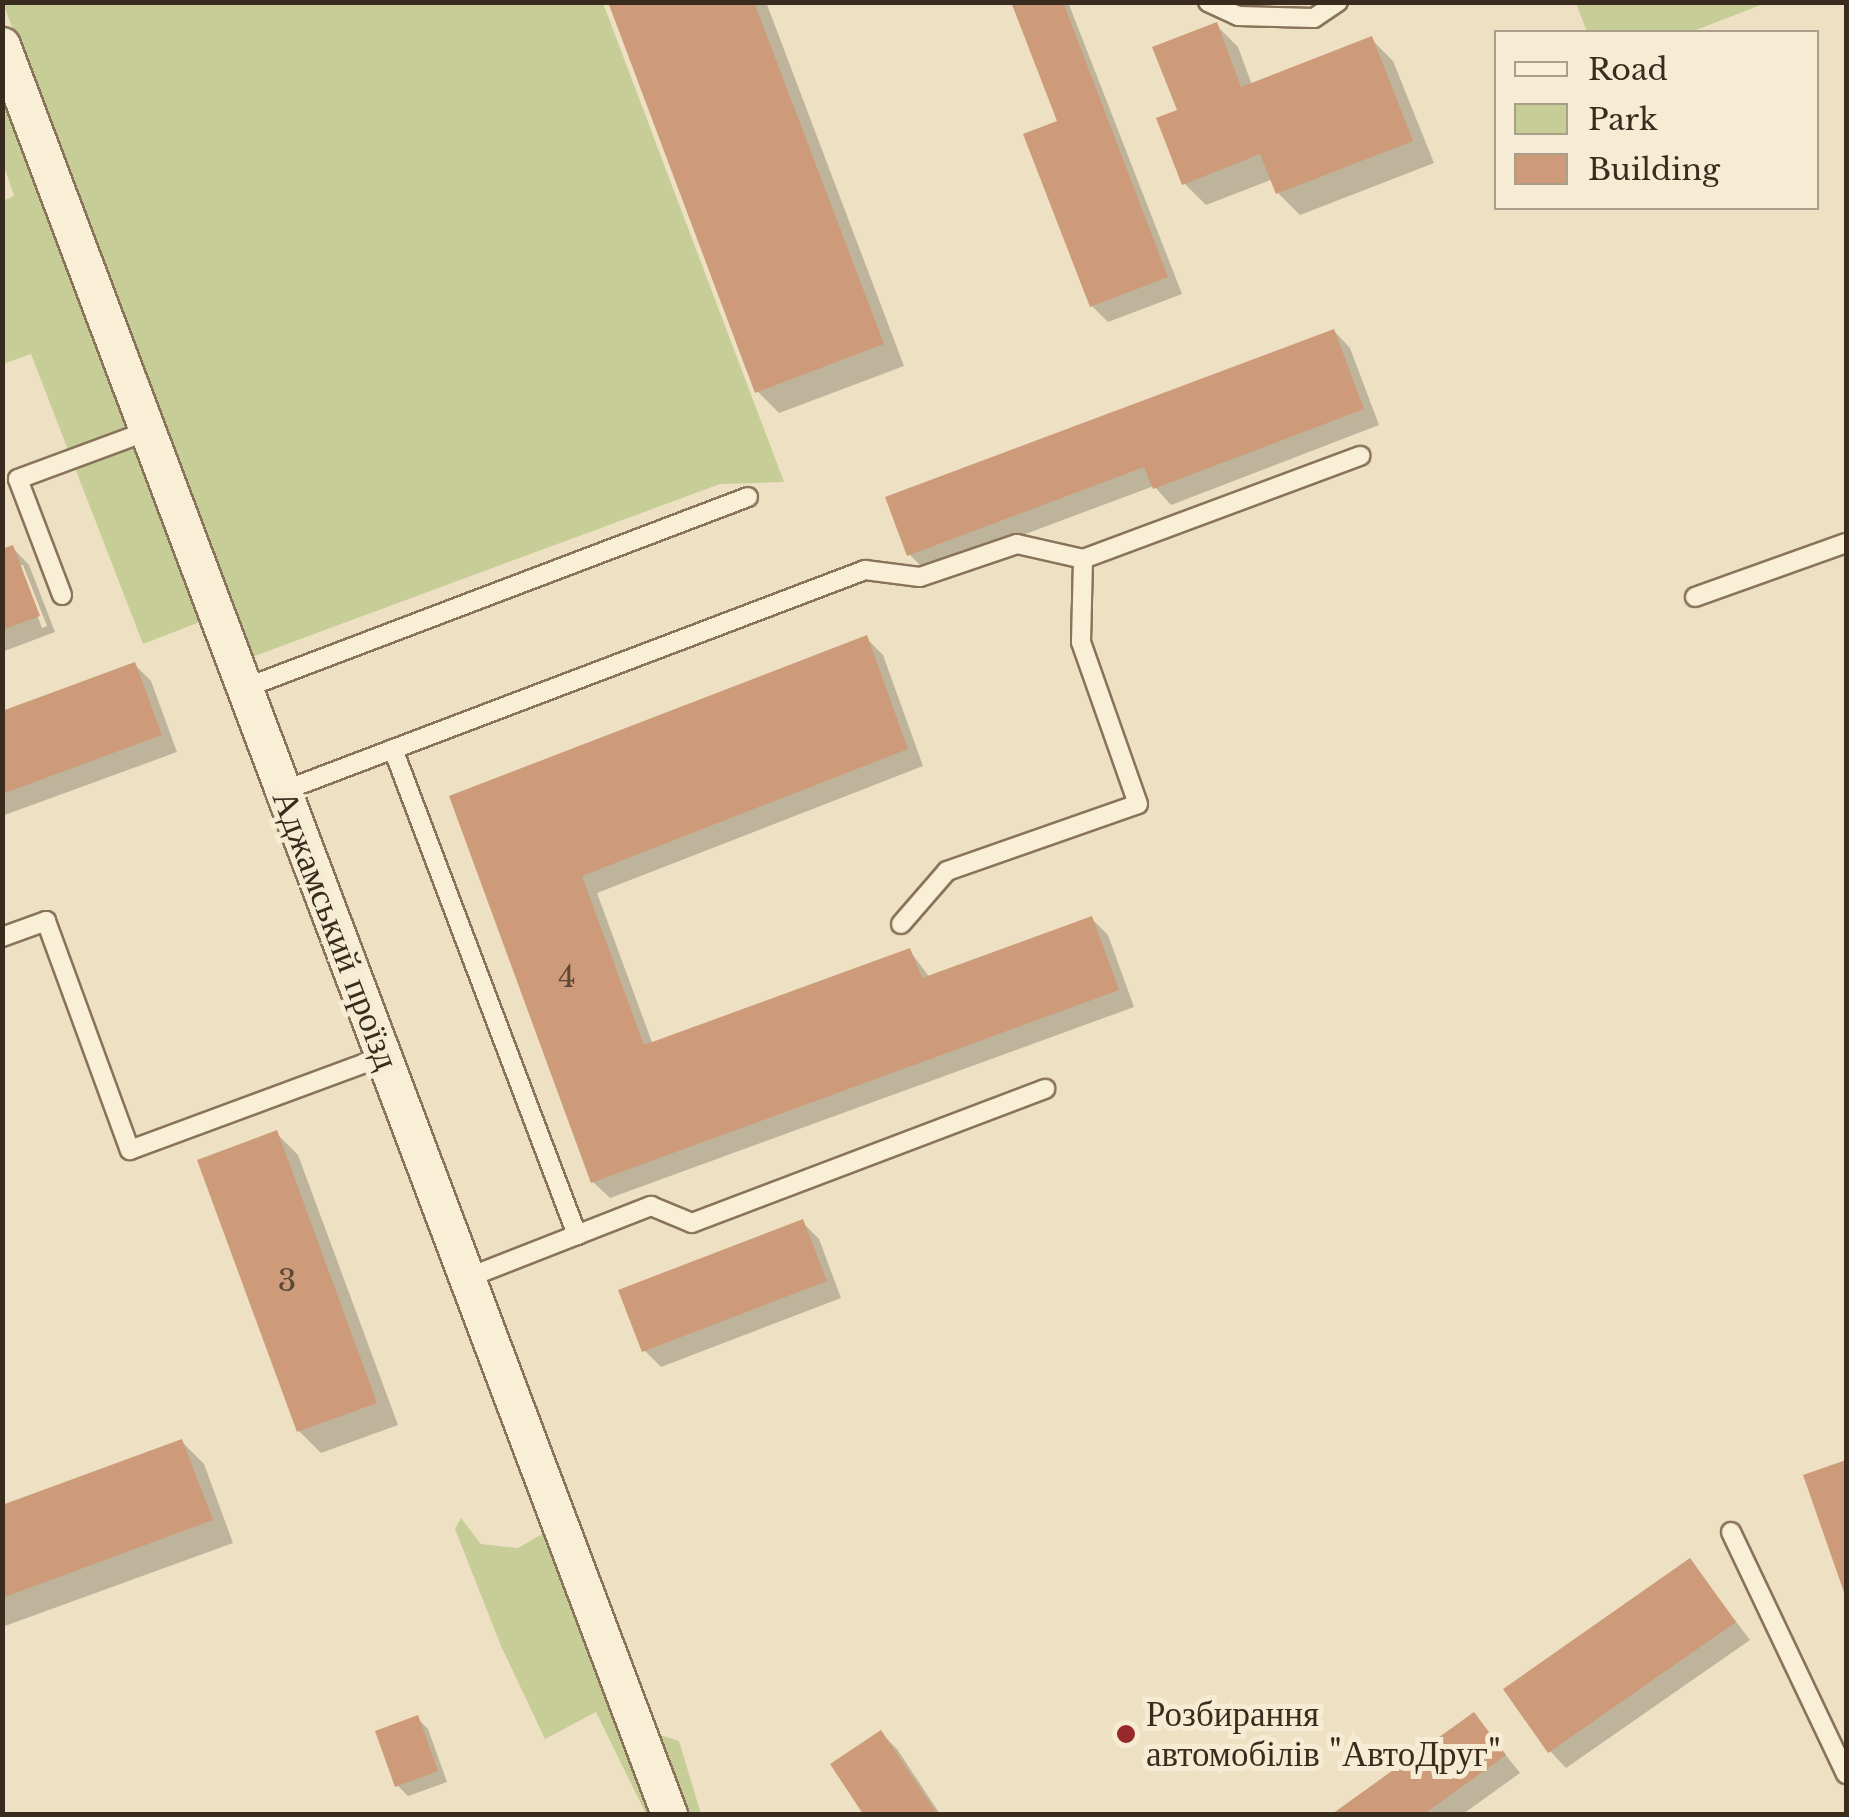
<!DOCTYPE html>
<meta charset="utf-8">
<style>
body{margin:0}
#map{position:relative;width:1849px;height:1817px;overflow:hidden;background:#eee1c3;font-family:"Libre Baskerville",serif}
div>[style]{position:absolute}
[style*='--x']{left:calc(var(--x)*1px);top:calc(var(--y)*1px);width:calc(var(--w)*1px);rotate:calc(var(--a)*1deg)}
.green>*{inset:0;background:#c7cd97}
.shadow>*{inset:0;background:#0003}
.building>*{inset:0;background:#cd9b79}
.roads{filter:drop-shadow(2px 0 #89735a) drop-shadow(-2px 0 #89735a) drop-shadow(0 2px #89735a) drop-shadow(0 -2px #89735a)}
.service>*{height:18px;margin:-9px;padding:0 9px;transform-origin:9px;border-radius:9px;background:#f9efd7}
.minor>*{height:35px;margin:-17.5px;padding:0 17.5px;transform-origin:17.5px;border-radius:17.5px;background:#f9efd7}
.dots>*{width:28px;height:28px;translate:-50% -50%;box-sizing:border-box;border:5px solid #f6ecd3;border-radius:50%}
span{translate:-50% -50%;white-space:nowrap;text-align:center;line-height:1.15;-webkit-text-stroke:10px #f6ecd3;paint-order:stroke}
.number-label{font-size:30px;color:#5e4735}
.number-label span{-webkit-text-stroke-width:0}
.street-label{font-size:35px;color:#392b1e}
.poi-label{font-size:35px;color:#392b1e}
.left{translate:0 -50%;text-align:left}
.frame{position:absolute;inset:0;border:5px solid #392b1e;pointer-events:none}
.legend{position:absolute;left:1494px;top:30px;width:325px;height:180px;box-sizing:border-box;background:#f6ecd3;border:2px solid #aa9f8b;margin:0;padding:12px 18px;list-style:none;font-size:30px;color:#392b1e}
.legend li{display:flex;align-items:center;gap:20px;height:50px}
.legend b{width:50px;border:2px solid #aa9f8b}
</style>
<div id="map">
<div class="green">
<i style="clip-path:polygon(3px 3px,603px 3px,784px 482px,720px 484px,249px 658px)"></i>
<i style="clip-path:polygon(1576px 3px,1576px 2px,1766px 3px,1691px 32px,1587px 32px)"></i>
<i style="clip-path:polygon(3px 99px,205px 620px,143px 644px,31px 354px,3px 364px,3px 201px,14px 196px,3px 163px)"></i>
<i style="clip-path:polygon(461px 1518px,481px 1544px,518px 1548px,544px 1533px,656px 1814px,646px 1814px,596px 1712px,545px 1739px,501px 1646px,455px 1529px)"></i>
<i style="clip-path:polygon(651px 1732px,679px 1741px,701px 1814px,684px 1814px)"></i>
</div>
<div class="shadow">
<i style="clip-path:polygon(610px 2px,766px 2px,904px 366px,779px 413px,757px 391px)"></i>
<i style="clip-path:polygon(1014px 2px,1068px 2px,1182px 294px,1108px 322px,1092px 306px,1061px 122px)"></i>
<i style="clip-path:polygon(1216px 25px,1238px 47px,1252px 85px,1371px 39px,1393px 61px,1434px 163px,1300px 215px,1278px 193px,1273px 179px,1206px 205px,1184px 183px,1180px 111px)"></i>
<i style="clip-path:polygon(1334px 331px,1350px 348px,1379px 425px,1171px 505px,1154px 486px,926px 571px,909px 554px)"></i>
<i style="clip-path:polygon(evenodd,13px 548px,29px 565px,55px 632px,2px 652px,2px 552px,13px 548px,18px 565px,23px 565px,47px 626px,42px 628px,18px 565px)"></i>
<i style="clip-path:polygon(866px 638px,883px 655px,923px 766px,597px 893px,653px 1045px,910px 951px,930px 978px,1092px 919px,1108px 935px,1134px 1007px,610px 1198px,593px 1182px,452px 797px)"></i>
<i style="clip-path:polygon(135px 665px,151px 681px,177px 752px,2px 816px,2px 714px)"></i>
<i style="clip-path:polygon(276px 1133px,298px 1155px,398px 1425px,321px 1453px,299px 1431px)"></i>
<i style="clip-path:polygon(802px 1222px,819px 1239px,841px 1298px,661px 1367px,644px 1350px)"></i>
<i style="clip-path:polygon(182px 1442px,204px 1464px,233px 1543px,2px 1627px,2px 1508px)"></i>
<i style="clip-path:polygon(1846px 1463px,1846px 1592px,1806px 1477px)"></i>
<i style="clip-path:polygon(1690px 1561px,1750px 1640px,1566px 1768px,1550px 1751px)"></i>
<i style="clip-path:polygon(1474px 1715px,1520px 1773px,1463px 1814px,1336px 1814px)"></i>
<i style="clip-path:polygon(417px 1718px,428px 1729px,447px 1782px,408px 1796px,397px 1785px)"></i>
<i style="clip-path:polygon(881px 1733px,897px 1749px,940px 1814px,866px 1814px,833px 1764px)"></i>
</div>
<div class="building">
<i style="clip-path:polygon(608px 2px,754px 2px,884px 344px,755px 393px)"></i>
<i style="clip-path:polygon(1011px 2px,1063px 2px,1168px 277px,1090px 307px,1023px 134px,1057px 121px)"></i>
<i style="clip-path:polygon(1217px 22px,1241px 87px,1372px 36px,1413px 141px,1276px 194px,1260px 154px,1182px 185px,1156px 118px,1177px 110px,1152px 47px)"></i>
<i style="clip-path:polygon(1334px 329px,1364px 409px,1153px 489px,1144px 467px,907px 556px,885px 497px)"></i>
<i style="clip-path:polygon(13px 545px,40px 616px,2px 630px,2px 549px)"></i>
<i style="clip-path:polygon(867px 635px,908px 749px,582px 876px,644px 1045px,910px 948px,922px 978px,1092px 916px,1119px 990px,591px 1183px,449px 796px)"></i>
<i style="clip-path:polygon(135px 662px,162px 735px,2px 794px,2px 711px)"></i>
<i style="clip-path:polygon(277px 1130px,377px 1403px,297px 1432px,197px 1160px)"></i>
<i style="clip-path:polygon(803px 1219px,827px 1281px,642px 1352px,618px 1290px)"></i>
<i style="clip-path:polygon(182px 1439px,213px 1520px,2px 1598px,2px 1505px)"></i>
<i style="clip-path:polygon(1846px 1460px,1846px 1598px,1803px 1475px)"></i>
<i style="clip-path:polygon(1690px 1558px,1736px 1622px,1548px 1753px,1503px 1689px)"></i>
<i style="clip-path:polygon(1474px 1712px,1506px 1755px,1424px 1814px,1332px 1814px)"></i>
<i style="clip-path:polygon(418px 1715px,438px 1771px,395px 1787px,375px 1731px)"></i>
<i style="clip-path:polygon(881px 1730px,937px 1814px,863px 1814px,830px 1764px)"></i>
</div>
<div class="roads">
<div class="service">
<i style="--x:1208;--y:2;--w:33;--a:25"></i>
<i style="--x:1238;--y:16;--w:76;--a:1.5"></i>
<i style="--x:1314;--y:18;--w:29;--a:-34"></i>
<i style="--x:62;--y:595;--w:124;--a:-110.8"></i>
<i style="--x:18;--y:479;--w:139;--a:-20.3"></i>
<i style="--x:1695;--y:597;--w:160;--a:-19.7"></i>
<i style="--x:245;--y:688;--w:538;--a:-20.79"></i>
<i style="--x:393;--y:749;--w:520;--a:69.26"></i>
<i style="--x:283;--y:791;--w:623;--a:-20.79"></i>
<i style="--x:865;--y:570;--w:55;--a:7.3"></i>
<i style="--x:920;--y:577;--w:102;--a:-18.8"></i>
<i style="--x:1017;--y:544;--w:68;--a:12.8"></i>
<i style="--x:1083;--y:559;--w:296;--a:-20.4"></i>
<i style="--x:901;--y:924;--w:70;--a:-49"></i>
<i style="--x:947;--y:871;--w:202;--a:-19.3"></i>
<i style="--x:1138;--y:804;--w:172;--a:-109.4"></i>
<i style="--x:1081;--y:642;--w:83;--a:-88.6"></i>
<i style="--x:2;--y:937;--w:47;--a:-20"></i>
<i style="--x:46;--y:921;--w:244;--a:69.9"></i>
<i style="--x:130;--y:1150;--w:271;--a:-20.3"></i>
<i style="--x:467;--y:1278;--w:198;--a:-21.4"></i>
<i style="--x:651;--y:1206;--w:44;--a:22.5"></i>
<i style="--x:692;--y:1223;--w:378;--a:-20.8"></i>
<i style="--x:1731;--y:1532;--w:268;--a:64.6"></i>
</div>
<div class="minor">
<i style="--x:2;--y:45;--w:1891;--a:69.34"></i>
</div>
</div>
<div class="dots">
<i style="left:1126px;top:1734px;background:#98292b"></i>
</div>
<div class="number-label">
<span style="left:567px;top:977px">4</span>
<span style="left:287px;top:1281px">3</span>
</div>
<div class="street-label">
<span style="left:336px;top:930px;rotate:69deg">Аджамський проїзд</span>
</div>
<div class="poi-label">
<span class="left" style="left:1146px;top:1734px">Розбирання<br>автомобілів "АвтоДруг"</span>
</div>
<div class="frame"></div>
<ul class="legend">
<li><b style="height:12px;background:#f9efd7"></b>Road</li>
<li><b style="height:28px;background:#c7cd97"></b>Park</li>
<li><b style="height:28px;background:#cd9b79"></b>Building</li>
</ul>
</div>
